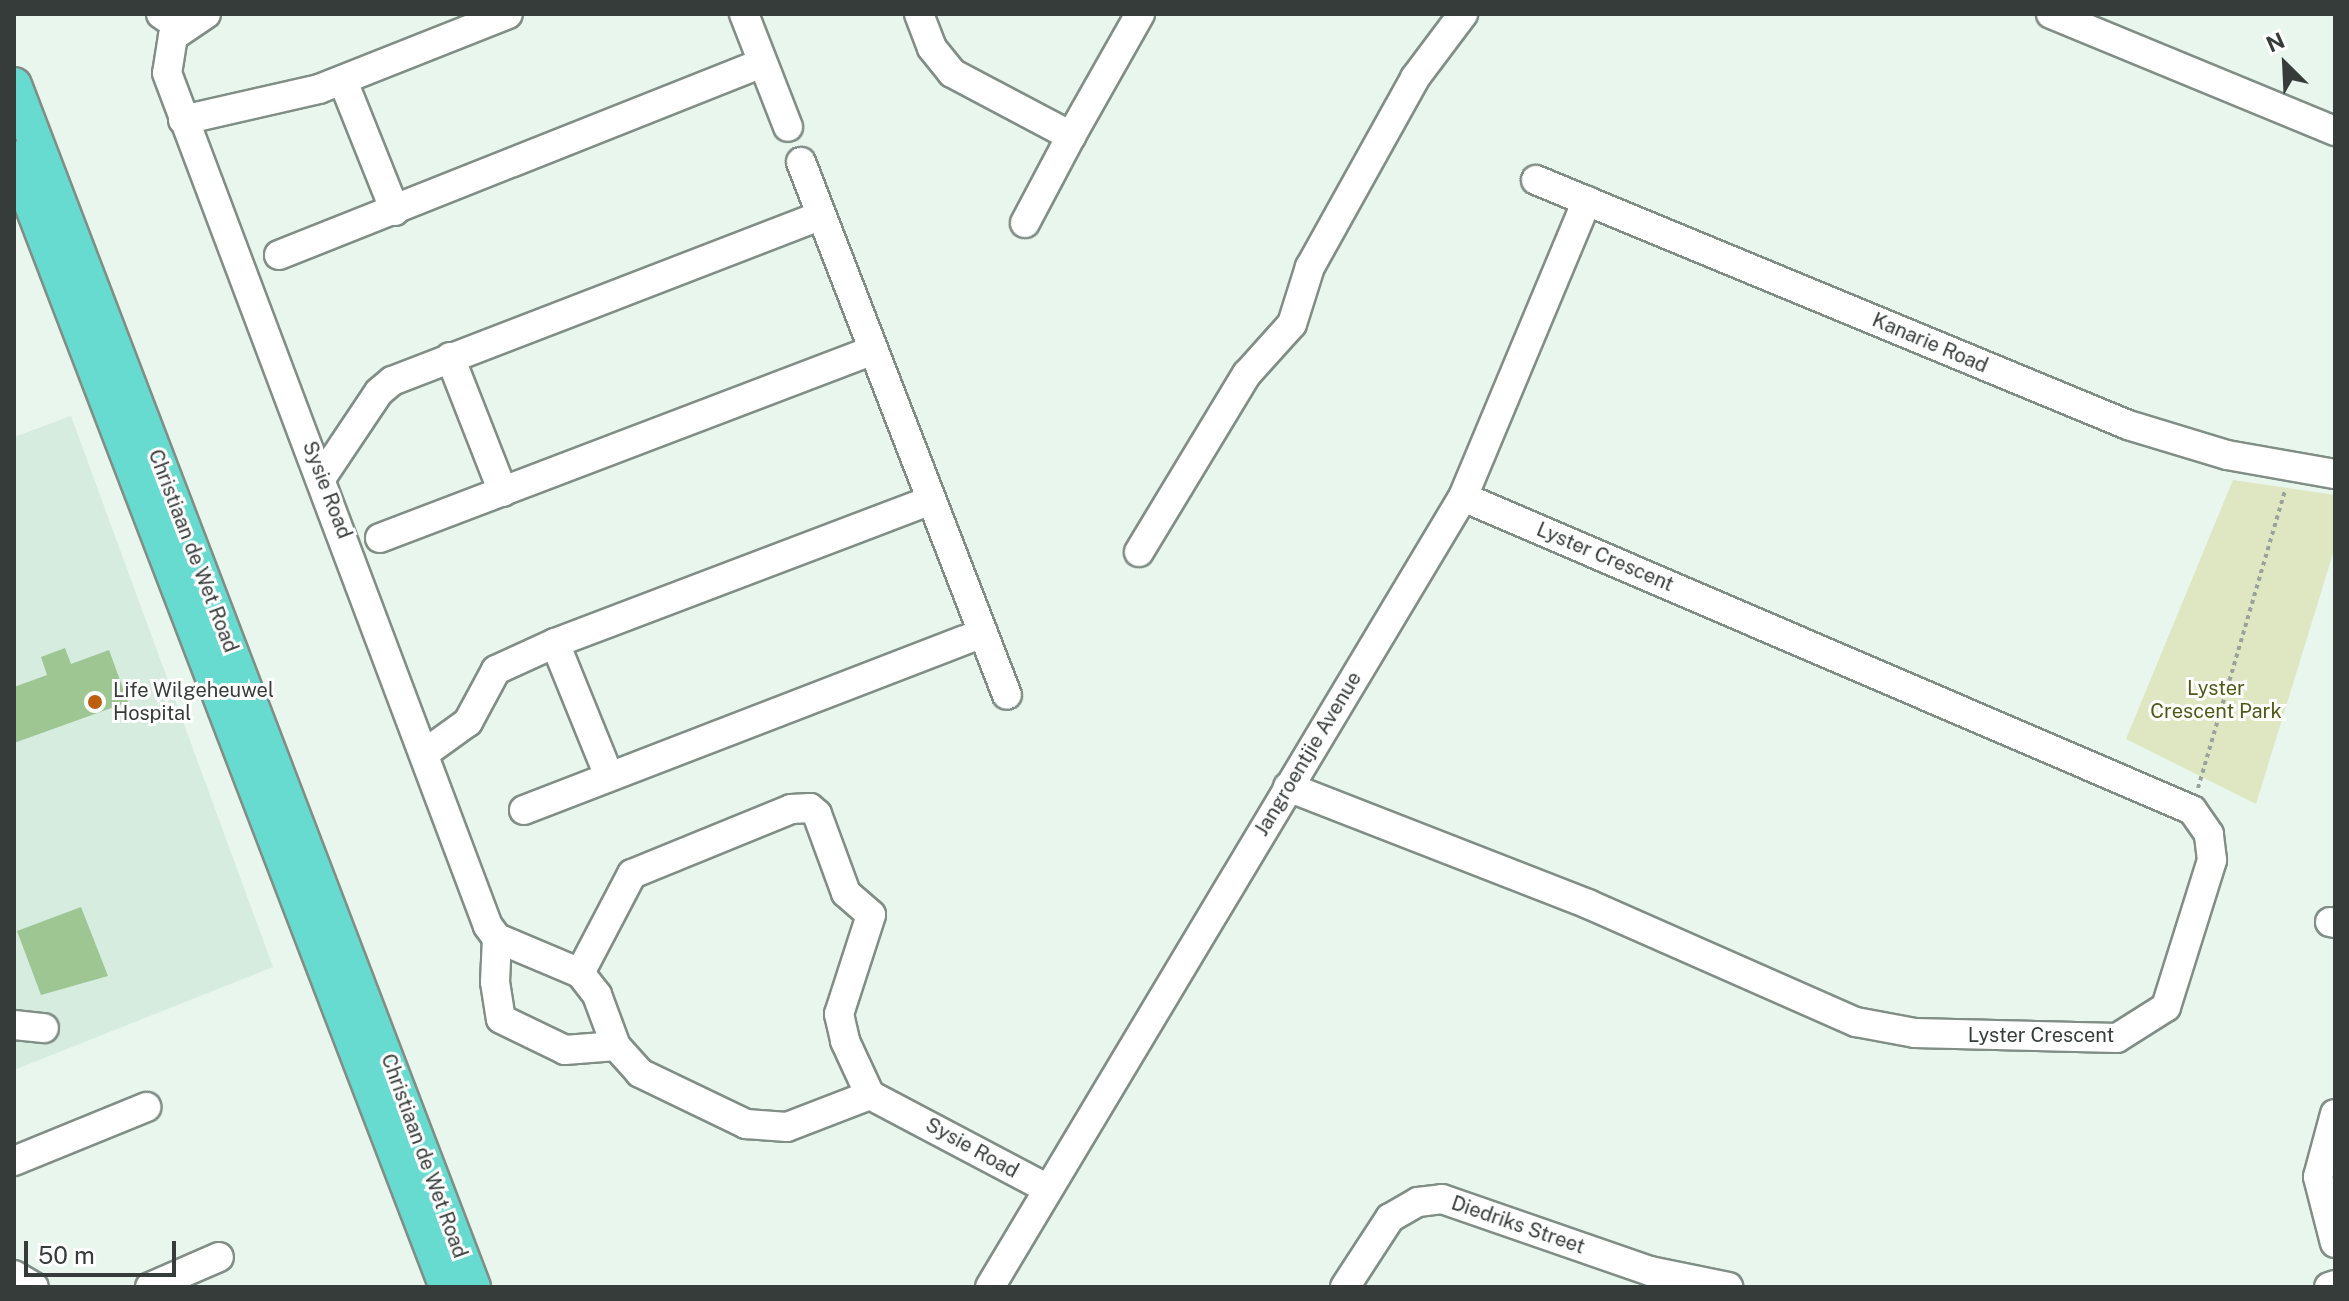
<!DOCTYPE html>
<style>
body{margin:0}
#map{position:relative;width:2349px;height:1301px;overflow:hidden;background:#e8f6ee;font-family:"Public Sans",sans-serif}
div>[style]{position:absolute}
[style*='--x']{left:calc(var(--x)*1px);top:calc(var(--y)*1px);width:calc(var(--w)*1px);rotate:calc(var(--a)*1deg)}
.built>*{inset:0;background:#d5ecdf}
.green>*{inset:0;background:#dee7c1}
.building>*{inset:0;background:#9dc693}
.path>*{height:4px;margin-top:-2px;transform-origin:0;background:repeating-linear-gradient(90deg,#99a39d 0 4px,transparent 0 8px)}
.roads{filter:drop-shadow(2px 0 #808e86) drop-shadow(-2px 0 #808e86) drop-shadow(0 2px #808e86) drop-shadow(0 -2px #808e86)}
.minor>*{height:28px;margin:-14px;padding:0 14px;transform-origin:14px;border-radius:14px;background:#fff}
.major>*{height:34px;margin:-17px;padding:0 17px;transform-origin:17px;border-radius:17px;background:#67dbcf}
.dots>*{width:22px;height:22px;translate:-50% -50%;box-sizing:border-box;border:4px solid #fff;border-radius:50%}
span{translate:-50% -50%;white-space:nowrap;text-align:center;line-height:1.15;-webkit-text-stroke:6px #fff;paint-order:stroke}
.street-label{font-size:20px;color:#363c39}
.park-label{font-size:20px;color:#4f5a16}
.poi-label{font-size:20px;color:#363c39}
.left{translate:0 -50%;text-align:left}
.frame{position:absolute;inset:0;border:16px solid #363c39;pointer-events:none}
.north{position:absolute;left:2245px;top:24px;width:80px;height:80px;-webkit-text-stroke:6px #fff;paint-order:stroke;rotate:336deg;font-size:22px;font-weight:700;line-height:32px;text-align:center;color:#363c39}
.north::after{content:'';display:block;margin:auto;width:28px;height:36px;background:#363c39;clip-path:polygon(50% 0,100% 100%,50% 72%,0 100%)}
.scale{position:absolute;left:24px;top:1241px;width:152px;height:36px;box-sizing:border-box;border:4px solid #363c39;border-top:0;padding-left:10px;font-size:24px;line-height:28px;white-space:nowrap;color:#363c39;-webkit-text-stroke:6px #fff;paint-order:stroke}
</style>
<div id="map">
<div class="built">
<i style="clip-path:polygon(71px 416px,273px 967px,14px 1070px,14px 437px)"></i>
</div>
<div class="green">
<i style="clip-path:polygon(2233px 480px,2335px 495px,2335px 547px,2256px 804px,2126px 739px)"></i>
</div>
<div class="building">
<i style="clip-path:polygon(65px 648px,71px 664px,109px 650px,128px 702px,14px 743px,14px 687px,47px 675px,41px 657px)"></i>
<i style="clip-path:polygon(81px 907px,108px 976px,41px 995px,17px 931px)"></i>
</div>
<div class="path">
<i style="--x:2198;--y:788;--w:310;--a:-73.7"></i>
</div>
<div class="roads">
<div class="minor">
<i style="--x:161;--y:14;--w:24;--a:35"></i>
<i style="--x:206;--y:14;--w:40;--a:146"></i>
<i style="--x:173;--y:36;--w:37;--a:99"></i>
<i style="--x:167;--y:73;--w:911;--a:69.38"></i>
<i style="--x:488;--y:926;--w:15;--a:53"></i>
<i style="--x:497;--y:938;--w:90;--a:22.9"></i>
<i style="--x:580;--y:973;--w:28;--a:52"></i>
<i style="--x:597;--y:995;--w:54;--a:69.6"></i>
<i style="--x:616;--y:1046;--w:36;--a:48"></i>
<i style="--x:640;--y:1073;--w:118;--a:25.7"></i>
<i style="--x:746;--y:1124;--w:41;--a:4.2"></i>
<i style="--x:787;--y:1127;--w:89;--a:-21.1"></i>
<i style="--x:744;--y:14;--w:121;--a:68.7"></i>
<i style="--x:919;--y:14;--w:36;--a:69"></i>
<i style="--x:932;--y:48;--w:32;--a:51"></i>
<i style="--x:952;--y:73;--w:135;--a:27.9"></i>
<i style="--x:1071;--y:136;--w:140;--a:-60.5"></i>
<i style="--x:2051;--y:14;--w:307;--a:22.4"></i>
<i style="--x:343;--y:81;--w:140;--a:68.2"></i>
<i style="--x:183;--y:120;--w:139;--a:-12.8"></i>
<i style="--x:319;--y:89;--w:203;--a:-21.6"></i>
<i style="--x:801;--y:162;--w:571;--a:68.87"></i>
<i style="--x:1536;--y:180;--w:641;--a:22.48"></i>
<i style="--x:2128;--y:425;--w:103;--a:16.9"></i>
<i style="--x:2227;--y:455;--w:110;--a:10"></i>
<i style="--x:1025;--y:223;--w:98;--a:-62.1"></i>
<i style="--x:279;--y:255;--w:520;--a:-21.68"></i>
<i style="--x:450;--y:357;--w:145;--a:68.6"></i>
<i style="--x:322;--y:477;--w:102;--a:-56.2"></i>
<i style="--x:379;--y:392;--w:17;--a:-40"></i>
<i style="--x:392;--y:381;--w:459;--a:-21.1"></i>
<i style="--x:380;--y:538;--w:525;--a:-20.85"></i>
<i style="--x:1139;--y:552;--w:208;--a:-58.8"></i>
<i style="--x:1247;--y:374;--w:67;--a:-48"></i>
<i style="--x:1292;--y:324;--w:60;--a:-72.5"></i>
<i style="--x:1310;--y:267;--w:216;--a:-60.9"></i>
<i style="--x:1415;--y:78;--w:80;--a:-53.1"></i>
<i style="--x:555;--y:643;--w:402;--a:-20.8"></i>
<i style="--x:425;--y:753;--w:53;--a:-35.8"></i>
<i style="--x:468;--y:722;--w:59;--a:-61.7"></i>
<i style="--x:496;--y:670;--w:65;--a:-24.6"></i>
<i style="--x:555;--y:643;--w:144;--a:67.9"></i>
<i style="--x:1288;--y:787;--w:322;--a:21.3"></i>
<i style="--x:1588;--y:904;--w:293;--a:23.8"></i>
<i style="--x:1856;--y:1022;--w:60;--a:10.6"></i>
<i style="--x:1915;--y:1033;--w:202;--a:1.4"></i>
<i style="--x:2117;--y:1038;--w:58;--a:-32.3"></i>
<i style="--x:2166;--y:1007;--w:154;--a:-72.6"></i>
<i style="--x:2212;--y:860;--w:26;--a:-97"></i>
<i style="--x:2209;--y:834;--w:29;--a:-125"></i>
<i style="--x:2192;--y:810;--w:793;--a:-156.76"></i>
<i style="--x:524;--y:810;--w:492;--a:-21.1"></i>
<i style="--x:2330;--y:922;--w:5;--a:11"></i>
<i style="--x:497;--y:938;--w:44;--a:92.6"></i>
<i style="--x:495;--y:982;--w:37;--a:81"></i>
<i style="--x:501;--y:1019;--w:71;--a:25.8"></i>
<i style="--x:565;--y:1050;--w:51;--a:-4.5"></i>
<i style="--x:580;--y:973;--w:112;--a:-62.3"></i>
<i style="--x:632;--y:874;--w:172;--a:-22.2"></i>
<i style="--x:791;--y:809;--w:19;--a:-3"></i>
<i style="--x:810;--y:808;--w:9;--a:41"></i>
<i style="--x:817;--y:814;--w:84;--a:69.8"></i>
<i style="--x:846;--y:893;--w:33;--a:41"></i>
<i style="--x:871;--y:915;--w:104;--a:107.9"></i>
<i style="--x:839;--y:1014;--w:28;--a:77"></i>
<i style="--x:845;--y:1041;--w:60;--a:65.2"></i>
<i style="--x:870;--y:1095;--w:201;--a:27.8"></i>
<i style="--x:14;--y:1025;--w:30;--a:6"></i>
<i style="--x:2335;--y:1114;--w:65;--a:105.1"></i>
<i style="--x:2318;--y:1177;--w:68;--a:75.6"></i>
<i style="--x:14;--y:1161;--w:143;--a:-22.2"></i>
<i style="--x:14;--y:1275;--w:23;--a:31"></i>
<i style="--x:150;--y:1287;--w:75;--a:-23.5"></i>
<i style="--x:990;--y:1287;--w:921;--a:-59.09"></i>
<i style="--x:1463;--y:497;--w:321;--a:-67.3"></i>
<i style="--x:1345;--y:1287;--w:82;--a:-56.9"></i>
<i style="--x:1390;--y:1218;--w:32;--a:-30"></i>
<i style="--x:1418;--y:1202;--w:24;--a:-7"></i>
<i style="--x:1442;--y:1199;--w:220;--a:19.1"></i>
<i style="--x:1650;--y:1271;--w:80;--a:11.6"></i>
<i style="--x:2329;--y:1287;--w:6;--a:-18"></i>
</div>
<div class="major">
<i style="--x:14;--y:85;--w:1287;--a:69.1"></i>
<i style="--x:14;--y:158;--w:1209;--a:69.02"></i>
</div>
</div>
<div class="dots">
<i style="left:95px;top:702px;background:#bc600f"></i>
</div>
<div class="street-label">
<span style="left:1930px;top:343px;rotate:23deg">Kanarie Road</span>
<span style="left:327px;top:490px;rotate:69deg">Sysie Road</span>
<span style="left:193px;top:551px;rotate:69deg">Christiaan de Wet Road</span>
<span style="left:1605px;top:557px;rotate:23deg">Lyster Crescent</span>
<span style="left:1308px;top:754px;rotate:-59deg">Jangroentjie Avenue</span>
<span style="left:2041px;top:1035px">Lyster Crescent</span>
<span style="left:972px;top:1148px;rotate:29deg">Sysie Road</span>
<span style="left:424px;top:1156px;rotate:70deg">Christiaan de Wet Road</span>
<span style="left:1518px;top:1225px;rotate:19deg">Diedriks Street</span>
</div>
<div class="park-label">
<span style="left:2216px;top:700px">Lyster<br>Crescent Park</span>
</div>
<div class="poi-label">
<span class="left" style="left:113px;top:702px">Life Wilgeheuwel<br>Hospital</span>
</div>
<div class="frame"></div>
<div class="north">N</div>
<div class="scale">50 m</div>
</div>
